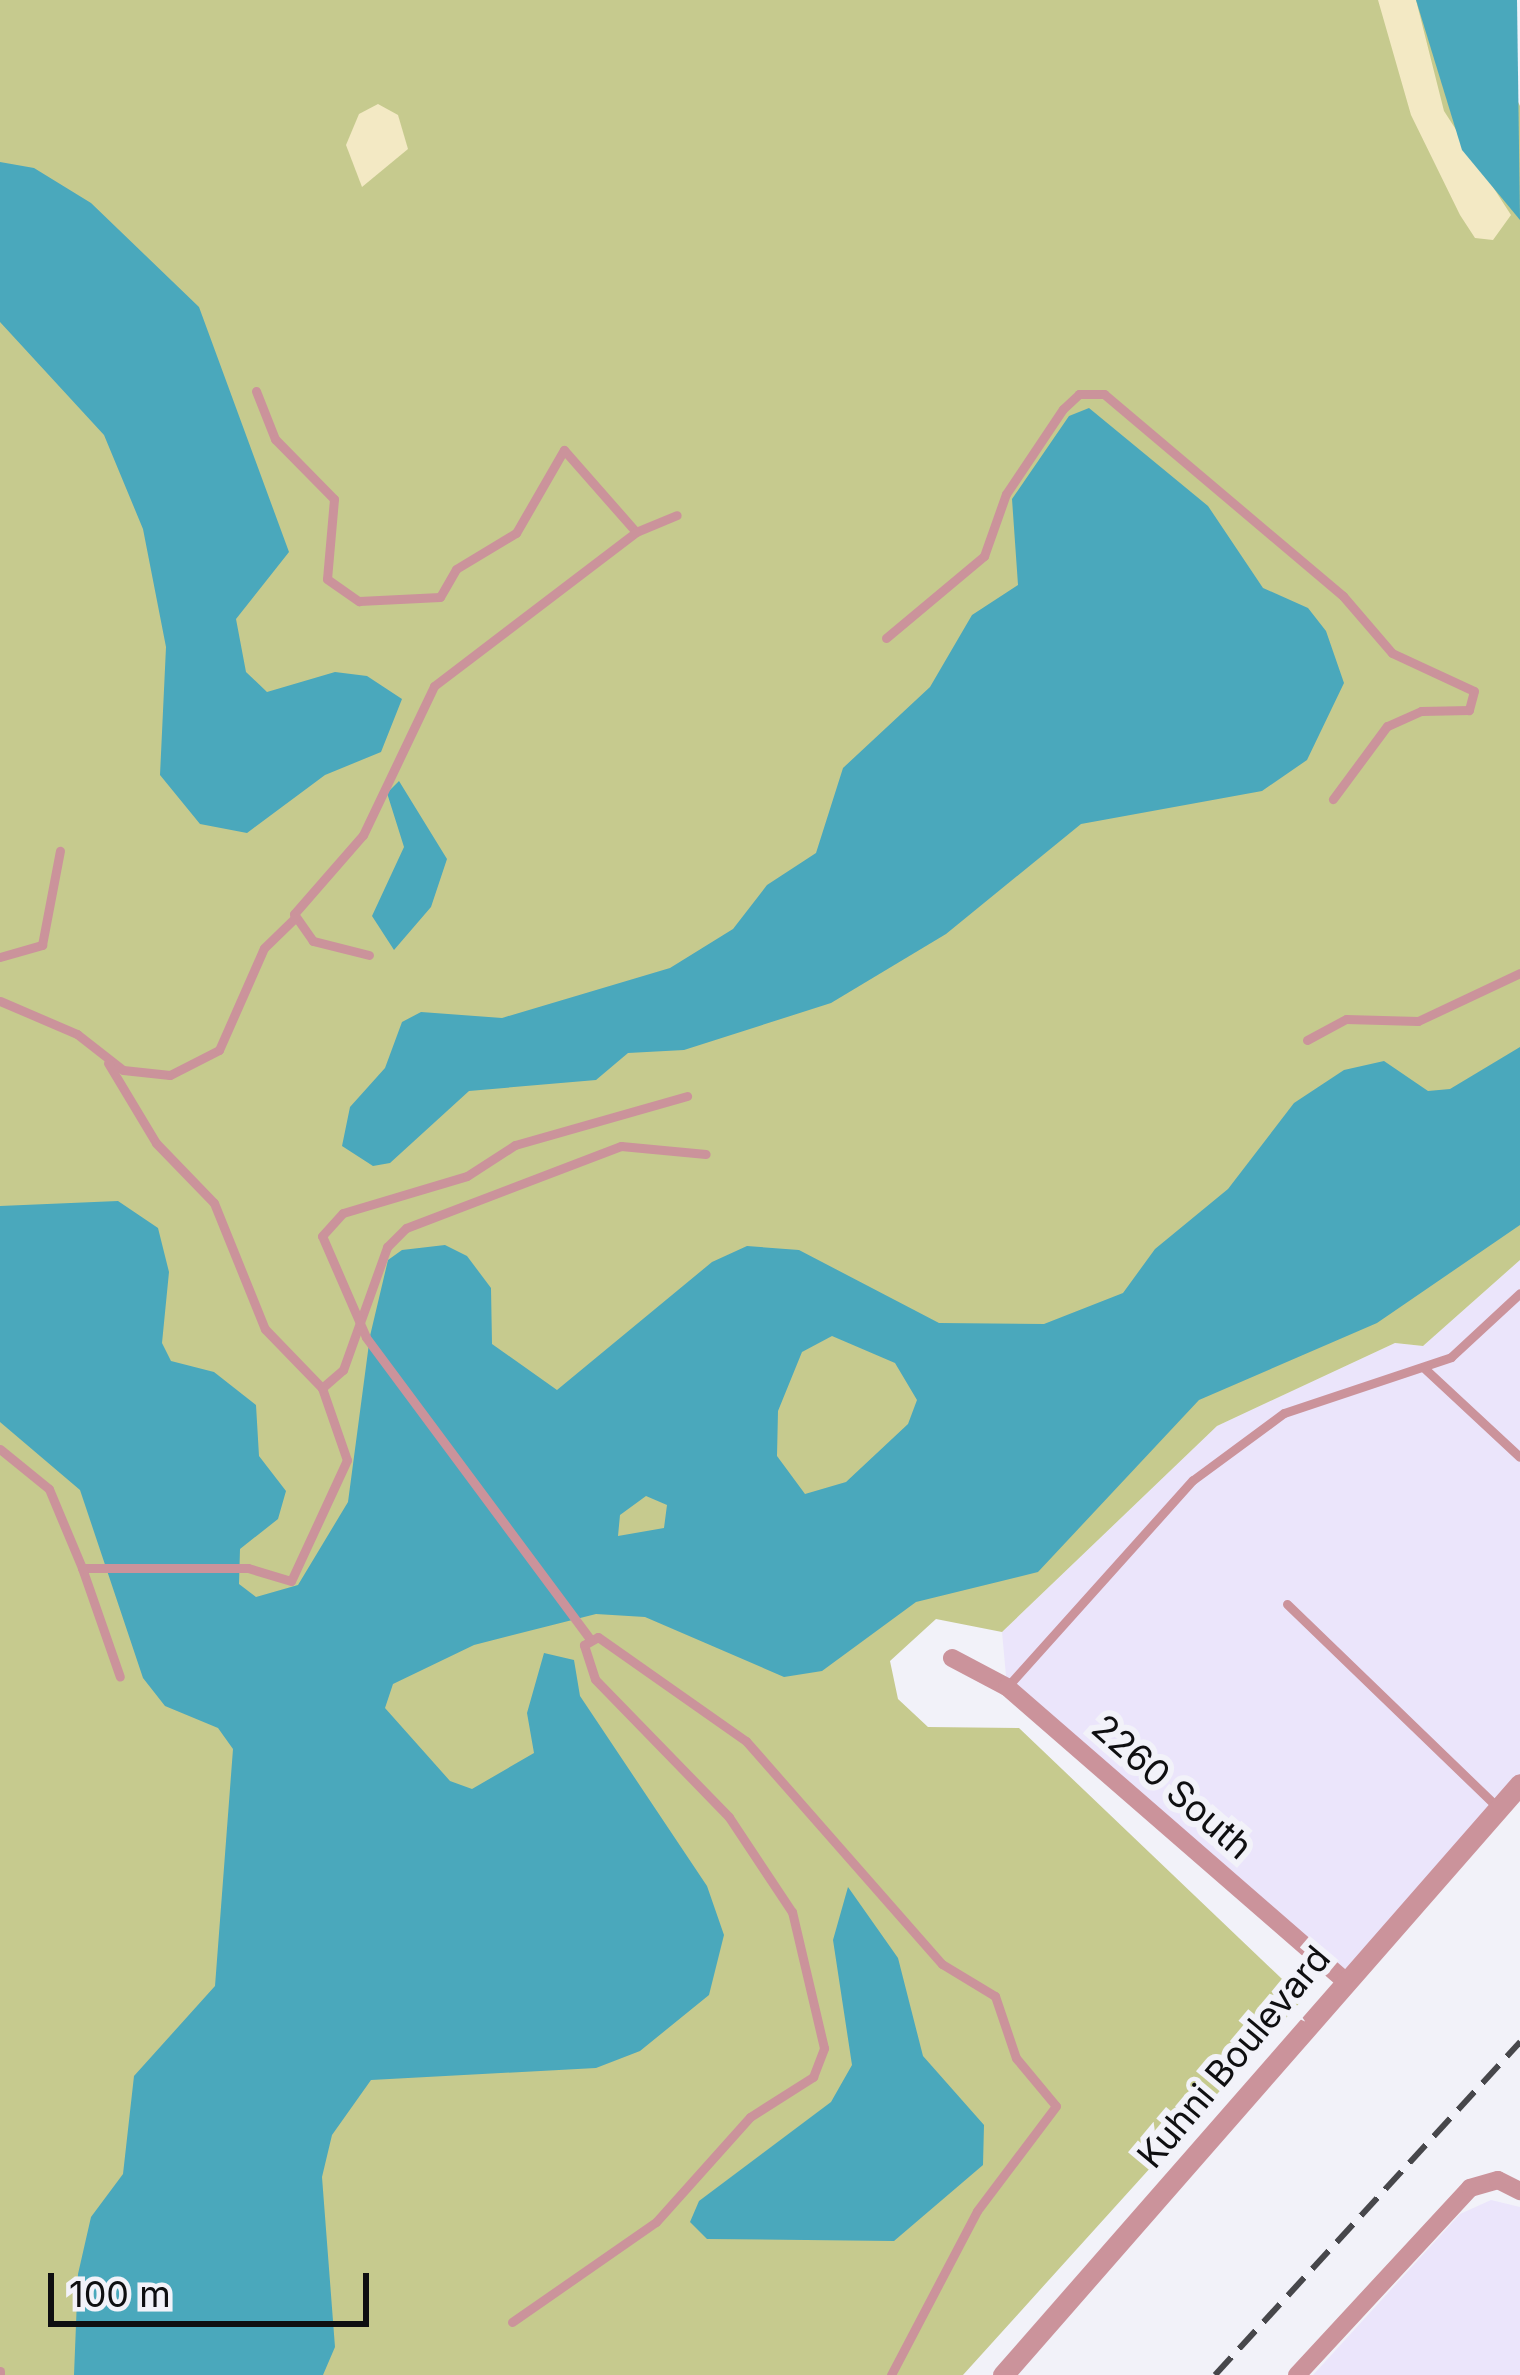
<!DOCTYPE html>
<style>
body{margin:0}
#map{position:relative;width:1520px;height:2375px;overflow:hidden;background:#f2f2f9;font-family:Inter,sans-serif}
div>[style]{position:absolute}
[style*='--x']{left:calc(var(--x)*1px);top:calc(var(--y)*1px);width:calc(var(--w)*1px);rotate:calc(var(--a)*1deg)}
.industrial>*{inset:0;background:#ebe5fb}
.green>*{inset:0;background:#c6ca8e}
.sand>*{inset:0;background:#f3e9c4}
.water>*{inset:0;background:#4aa8bc}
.service>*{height:9px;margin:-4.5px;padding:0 4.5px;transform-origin:4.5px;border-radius:4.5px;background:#cb939b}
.minor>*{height:18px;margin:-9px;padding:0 9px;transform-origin:9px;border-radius:9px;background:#cb939b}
.tertiary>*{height:21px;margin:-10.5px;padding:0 10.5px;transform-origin:10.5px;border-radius:10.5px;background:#cb939b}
.rail>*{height:6px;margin-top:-3px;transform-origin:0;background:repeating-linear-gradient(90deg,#47474b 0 24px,transparent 0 36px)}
span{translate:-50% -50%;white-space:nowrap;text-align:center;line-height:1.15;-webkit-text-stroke:12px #f2f2f9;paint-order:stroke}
.street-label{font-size:36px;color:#0f0f11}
.scale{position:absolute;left:48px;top:2273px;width:321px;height:54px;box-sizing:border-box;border:6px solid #0f0f11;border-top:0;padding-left:15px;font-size:36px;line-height:42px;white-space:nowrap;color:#0f0f11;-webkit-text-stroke:9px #f2f2f9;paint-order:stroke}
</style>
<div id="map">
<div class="industrial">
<i style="clip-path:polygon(1520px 1260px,1520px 1784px,1341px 1977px,1007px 1687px,1002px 1632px,1217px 1426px,1395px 1343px,1423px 1346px)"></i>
<i style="clip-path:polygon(1491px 2200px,1520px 2207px,1520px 2375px,1313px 2375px,1460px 2214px)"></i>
</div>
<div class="green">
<i style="clip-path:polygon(0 0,1469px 0,1520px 106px,1520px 1260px,1423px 1346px,1395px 1343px,1217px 1426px,1002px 1632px,936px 1619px,890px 1661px,898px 1699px,928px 1727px,1019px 1728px,1303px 1999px,963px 2375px,0 2375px)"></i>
</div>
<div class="sand">
<i style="clip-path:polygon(1378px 0,1416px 0,1444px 111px,1511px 215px,1493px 240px,1475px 238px,1460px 215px,1411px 115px)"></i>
<i style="clip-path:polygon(378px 104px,398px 115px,408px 149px,362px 187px,346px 145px,359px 114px)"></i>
</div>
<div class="water">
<i style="clip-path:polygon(1416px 0,1517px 0,1520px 220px,1462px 150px)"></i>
<i style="clip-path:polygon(0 162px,34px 168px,91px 203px,199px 307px,289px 552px,236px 619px,246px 672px,267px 692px,335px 672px,367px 676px,402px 699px,381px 752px,325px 775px,247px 833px,200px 824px,160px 775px,166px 647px,143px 529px,104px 435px,0 322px)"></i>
<i style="clip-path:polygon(1089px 408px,1208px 506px,1263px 588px,1308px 608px,1326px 631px,1344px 683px,1307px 760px,1262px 791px,1081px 824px,946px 934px,831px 1003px,684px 1050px,628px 1053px,596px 1080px,469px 1091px,390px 1163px,373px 1166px,342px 1146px,350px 1107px,385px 1068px,402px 1022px,421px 1012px,502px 1018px,670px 968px,733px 929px,767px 885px,816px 853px,843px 768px,930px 687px,972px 615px,1018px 585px,1012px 499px,1069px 416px)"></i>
<i style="clip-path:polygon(399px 781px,447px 859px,431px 907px,394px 950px,372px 916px,404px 847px,387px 793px)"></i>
<i style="clip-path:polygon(evenodd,1520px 1047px,1520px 1225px,1377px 1323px,1199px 1400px,1038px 1572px,916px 1602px,822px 1671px,784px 1677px,645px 1617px,596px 1614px,474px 1645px,393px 1684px,385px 1708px,450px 1781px,472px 1789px,534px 1753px,527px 1713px,544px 1653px,574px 1660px,580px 1696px,707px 1886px,724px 1935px,709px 1995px,640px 2051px,596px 2068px,371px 2080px,332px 2135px,322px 2177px,335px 2347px,323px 2375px,74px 2375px,78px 2274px,91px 2217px,123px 2174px,134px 2076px,215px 1986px,233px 1749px,218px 1728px,165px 1706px,143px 1678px,80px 1490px,0 1422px,0 1206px,118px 1201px,158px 1228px,169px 1272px,162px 1343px,171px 1361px,214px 1372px,256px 1405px,259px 1456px,286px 1491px,278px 1519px,240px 1549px,239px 1584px,256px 1597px,298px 1585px,348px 1502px,370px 1336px,388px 1260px,402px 1250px,445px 1245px,467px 1256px,491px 1288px,492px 1344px,557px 1390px,712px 1262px,747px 1246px,799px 1250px,939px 1323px,1044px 1324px,1123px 1293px,1155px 1249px,1228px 1189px,1294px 1103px,1344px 1070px,1384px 1061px,1428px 1091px,1450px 1089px,1520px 1047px,832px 1336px,895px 1363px,917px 1400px,908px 1424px,846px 1482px,805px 1494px,777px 1456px,778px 1411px,802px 1352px,832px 1336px,1520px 1047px,646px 1496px,667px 1505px,664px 1528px,618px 1536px,620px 1515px,646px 1496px)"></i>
<i style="clip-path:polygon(848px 1887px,898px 1958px,923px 2056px,984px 2125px,983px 2165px,894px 2241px,707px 2239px,690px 2222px,699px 2201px,831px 2102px,852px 2065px,833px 1940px)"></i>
</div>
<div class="service">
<i style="--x:256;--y:391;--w:52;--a:68.4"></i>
<i style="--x:275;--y:439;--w:84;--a:45.5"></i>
<i style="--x:334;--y:499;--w:80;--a:95"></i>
<i style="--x:327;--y:579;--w:39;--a:35"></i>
<i style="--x:359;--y:601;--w:81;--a:-2.8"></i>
<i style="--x:440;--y:597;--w:32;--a:-60"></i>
<i style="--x:456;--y:569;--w:70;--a:-31"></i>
<i style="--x:516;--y:533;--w:96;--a:-60"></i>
<i style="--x:564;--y:450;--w:109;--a:48.7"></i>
<i style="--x:636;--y:532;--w:44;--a:-22.5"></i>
<i style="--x:886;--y:638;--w:128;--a:-39.9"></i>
<i style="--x:984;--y:556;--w:66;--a:-70.5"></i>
<i style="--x:1006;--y:494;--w:102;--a:-56.2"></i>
<i style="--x:1063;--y:409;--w:22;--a:-43"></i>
<i style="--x:1079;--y:394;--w:25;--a:0"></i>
<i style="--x:1104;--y:394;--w:313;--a:40.2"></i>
<i style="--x:1343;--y:596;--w:75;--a:49.3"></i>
<i style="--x:1392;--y:653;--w:90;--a:24.9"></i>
<i style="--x:1474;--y:691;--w:20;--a:105"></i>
<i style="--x:1469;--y:710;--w:48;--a:178.8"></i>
<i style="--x:1421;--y:711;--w:37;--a:156"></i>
<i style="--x:1387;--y:726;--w:91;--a:126.5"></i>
<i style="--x:369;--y:955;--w:58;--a:-166"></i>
<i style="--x:313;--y:941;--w:33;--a:-125"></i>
<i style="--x:294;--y:914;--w:105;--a:-48.9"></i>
<i style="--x:363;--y:835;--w:165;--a:-64.5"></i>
<i style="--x:434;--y:686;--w:254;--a:-37.3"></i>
<i style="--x:0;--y:957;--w:44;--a:-15.9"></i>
<i style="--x:42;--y:945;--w:96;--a:-79.2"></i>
<i style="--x:0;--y:1001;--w:84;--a:23.2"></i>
<i style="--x:77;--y:1034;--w:58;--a:38"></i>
<i style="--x:123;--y:1070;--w:47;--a:6.1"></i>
<i style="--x:170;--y:1075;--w:55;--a:-27"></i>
<i style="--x:219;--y:1050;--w:111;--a:-66.2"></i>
<i style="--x:264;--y:948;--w:43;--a:-44.1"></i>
<i style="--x:1307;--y:1040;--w:44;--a:-28.3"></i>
<i style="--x:1346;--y:1019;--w:72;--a:1.6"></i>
<i style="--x:1418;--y:1021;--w:113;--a:-25.2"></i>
<i style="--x:108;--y:1063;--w:93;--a:59"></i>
<i style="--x:156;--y:1143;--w:83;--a:46"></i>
<i style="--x:214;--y:1203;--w:136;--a:68"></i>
<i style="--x:265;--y:1329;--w:82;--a:46"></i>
<i style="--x:322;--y:1388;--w:76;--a:70.9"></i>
<i style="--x:347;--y:1460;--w:133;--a:114.8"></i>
<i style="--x:291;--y:1581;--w:45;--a:-163.2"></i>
<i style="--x:248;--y:1568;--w:166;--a:180"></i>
<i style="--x:82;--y:1568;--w:115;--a:70.8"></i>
<i style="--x:1423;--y:1367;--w:132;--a:42.9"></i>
<i style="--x:322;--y:1388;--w:28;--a:-41"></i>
<i style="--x:343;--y:1370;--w:131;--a:-70.3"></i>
<i style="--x:387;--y:1247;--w:27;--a:-45"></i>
<i style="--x:406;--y:1228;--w:230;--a:-20.9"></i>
<i style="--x:621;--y:1146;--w:85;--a:5.4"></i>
<i style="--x:0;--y:1449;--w:63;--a:39.2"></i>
<i style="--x:49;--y:1489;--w:86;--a:67.3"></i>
<i style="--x:1287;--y:1604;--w:293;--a:44"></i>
<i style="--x:590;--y:1639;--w:376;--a:-126.6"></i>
<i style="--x:366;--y:1337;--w:110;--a:-113.5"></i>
<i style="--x:322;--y:1236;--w:31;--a:-48"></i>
<i style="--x:343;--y:1213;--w:129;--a:-16.6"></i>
<i style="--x:467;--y:1176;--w:57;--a:-32.9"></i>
<i style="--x:515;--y:1145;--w:179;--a:-15.9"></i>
<i style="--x:1007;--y:1687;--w:278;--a:-48.1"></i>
<i style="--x:1193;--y:1480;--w:113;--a:-36.4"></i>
<i style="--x:1284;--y:1413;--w:176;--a:-18.5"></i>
<i style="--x:1451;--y:1357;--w:94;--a:-42.8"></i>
<i style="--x:512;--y:2322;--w:175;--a:-34.8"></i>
<i style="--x:656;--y:2222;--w:141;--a:-48.2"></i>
<i style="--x:750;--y:2117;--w:75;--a:-32.4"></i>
<i style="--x:813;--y:2077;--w:31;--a:-69"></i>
<i style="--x:824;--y:2048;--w:140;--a:-103.2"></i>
<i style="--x:792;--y:1912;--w:114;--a:-123.6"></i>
<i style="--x:729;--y:1817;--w:192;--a:-134.2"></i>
<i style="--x:595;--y:1679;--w:36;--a:-108"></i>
<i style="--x:584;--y:1645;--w:16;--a:-30"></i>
<i style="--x:598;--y:1637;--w:181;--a:35.1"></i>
<i style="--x:746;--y:1741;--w:297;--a:48.7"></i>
<i style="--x:942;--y:1964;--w:62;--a:31.1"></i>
<i style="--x:995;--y:1996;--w:65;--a:71.3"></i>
<i style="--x:1016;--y:2058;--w:62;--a:50.2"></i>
<i style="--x:1056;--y:2106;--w:131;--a:127"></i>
<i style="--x:977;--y:2211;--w:185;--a:117.7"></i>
<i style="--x:0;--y:2371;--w:4;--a:90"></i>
</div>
<div class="minor">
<i style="--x:952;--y:1658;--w:62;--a:27.8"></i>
<i style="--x:1007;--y:1687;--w:442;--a:41"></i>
<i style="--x:1297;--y:2375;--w:255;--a:-47.2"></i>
<i style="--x:1470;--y:2188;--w:29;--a:-16"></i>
<i style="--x:1498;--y:2180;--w:25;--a:27"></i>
</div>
<div class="tertiary">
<i style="--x:1003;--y:2375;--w:785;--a:-48.82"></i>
</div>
<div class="rail">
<i style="--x:1215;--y:2375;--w:452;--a:-47.5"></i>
</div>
<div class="street-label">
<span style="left:1172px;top:1787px;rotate:41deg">2260 South</span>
<span style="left:1234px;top:2057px;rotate:-50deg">Kuhni Boulevard</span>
</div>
<div class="scale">100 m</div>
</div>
